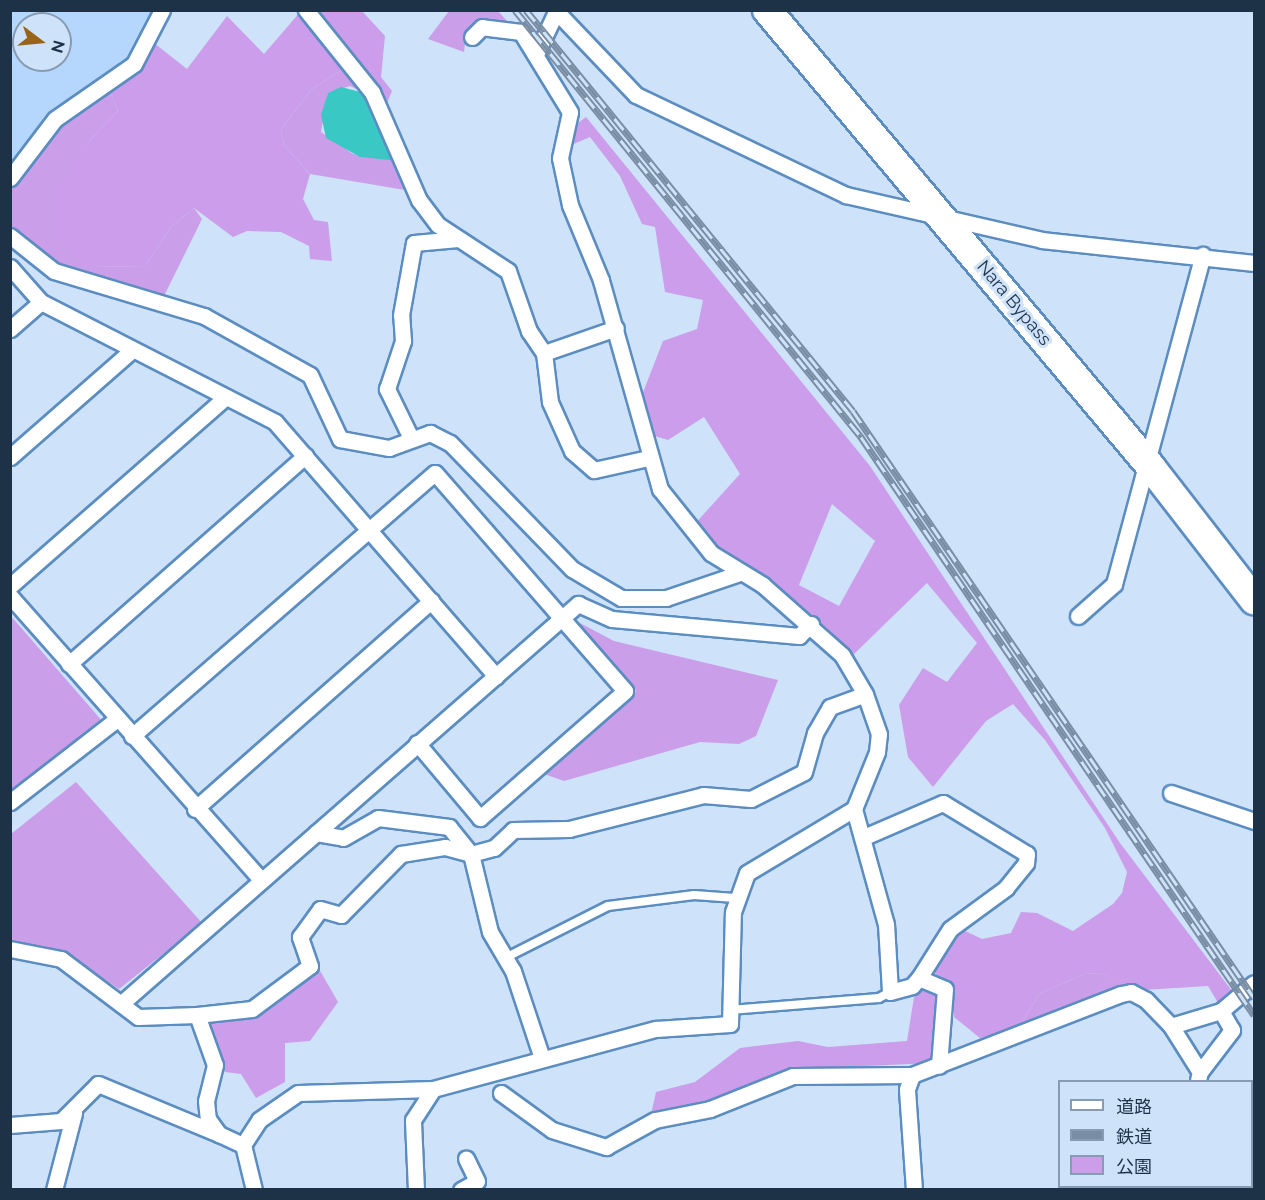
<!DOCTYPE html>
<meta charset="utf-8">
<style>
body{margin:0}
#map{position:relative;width:1265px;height:1200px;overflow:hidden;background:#cee2f9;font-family:Raleway,"Noto Sans JP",sans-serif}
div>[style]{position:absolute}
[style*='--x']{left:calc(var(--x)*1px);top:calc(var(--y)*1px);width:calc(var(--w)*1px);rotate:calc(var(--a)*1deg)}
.built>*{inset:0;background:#b5d7fd}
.green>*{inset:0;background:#cb9eea}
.forest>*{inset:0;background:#cb9dea}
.water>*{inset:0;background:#39c8c3}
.roads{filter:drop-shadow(2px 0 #5b8dc1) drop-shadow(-2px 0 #5b8dc1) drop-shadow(0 2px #5b8dc1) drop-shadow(0 -2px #5b8dc1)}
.lane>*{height:8px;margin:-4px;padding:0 4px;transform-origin:4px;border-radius:4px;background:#fff}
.street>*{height:15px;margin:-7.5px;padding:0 7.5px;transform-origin:7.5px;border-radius:7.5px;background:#fff}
.secondary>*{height:21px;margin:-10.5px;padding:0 10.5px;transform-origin:10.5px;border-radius:10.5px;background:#fff}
.highway>*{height:28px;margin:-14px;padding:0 14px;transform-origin:14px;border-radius:14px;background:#fff}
.rail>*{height:7px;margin-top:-3.5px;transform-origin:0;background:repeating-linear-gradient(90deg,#cee2f9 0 14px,#798ea4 0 28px);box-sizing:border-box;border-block:2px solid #798ea4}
span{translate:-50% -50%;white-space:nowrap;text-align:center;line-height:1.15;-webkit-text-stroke:6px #cee2f9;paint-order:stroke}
.street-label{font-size:18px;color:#1d3247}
.frame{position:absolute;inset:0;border:12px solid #1d3247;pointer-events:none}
.legend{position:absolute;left:1058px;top:1080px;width:195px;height:108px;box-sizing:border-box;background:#cee2f9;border:2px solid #879cb2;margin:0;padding:8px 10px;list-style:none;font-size:18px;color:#1d3247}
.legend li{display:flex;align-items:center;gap:12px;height:30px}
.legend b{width:30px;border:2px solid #879cb2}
.north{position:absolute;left:12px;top:12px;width:60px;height:60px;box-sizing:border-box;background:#cee2f9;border:2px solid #879cb2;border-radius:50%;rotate:106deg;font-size:16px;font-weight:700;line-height:24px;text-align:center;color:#1d3247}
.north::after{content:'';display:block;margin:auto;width:21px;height:27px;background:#976418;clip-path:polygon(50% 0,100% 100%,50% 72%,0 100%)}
</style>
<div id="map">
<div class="built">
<i style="clip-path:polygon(evenodd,11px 11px,153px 11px,123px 66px,52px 113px,11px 166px,11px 11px,24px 24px,60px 24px,60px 60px,24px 60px,24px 24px)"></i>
</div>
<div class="green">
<i style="clip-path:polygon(449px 11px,498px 11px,508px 22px,487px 23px,466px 36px,464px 52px,428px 39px)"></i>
<i style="clip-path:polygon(349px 65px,368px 94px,350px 86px,328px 93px,321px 132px,353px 154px,399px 161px,411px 191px,310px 174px,284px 145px,281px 129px,312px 89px)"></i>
<i style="clip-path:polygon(110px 92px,118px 111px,90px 140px,77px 165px,93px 267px,145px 266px,171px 227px,194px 208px,202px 219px,164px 296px,61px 267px,11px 228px,11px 187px,60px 125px)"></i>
<i style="clip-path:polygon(10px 615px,103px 722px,10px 793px)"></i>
<i style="clip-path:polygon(578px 622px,614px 641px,778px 680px,756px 736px,739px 744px,700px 742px,564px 781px,544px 774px,636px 691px)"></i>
<i style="clip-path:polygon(76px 782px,202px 923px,119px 989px,65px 953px,11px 941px,11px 834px)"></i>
<i style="clip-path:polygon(1101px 973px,1133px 985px,1019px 1028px,1039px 994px,1084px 974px)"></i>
</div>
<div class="forest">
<i style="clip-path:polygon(301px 11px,349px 65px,312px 89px,281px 129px,284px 145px,310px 174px,303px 199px,314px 220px,328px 222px,332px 261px,310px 259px,309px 246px,281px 232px,247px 231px,233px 237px,194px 208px,171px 227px,145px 266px,93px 267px,75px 256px,57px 234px,59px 193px,90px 140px,118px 111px,110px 92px,139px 68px,154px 43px,187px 69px,227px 16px,264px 54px)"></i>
<i style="clip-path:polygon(312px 11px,362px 11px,385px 36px,381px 77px,392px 91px,385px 108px,356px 59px)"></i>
<i style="clip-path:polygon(evenodd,586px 117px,870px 466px,1120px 843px,1232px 991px,1221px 1008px,1208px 986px,1143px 990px,1101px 973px,1084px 974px,1039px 994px,1019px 1028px,980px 1038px,954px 1017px,954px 995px,930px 967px,959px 928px,982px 939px,1011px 933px,1021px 912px,1037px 913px,1073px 931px,1113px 904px,1122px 893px,1127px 872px,1105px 828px,1045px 740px,1013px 704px,986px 721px,933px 787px,908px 757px,899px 705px,923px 668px,947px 682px,977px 643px,927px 583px,852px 656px,816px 618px,767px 578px,715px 549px,693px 526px,740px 474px,704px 417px,668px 440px,645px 433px,642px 395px,663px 341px,697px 329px,703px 300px,665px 292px,655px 227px,642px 224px,620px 176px,590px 137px,569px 146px,574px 126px,586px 117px,832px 504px,875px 541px,839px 606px,799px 585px,832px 504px)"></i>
<i style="clip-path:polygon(319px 969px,338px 1002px,310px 1041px,285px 1043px,285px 1082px,256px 1098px,241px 1074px,225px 1072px,209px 1025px,215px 1018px,254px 1016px)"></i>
<i style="clip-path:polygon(930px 987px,942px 992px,933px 1063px,797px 1069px,709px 1104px,650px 1119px,656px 1092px,695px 1082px,740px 1048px,798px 1041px,828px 1047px,907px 1041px,915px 991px)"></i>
</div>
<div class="water">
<i style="clip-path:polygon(341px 87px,368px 94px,399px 161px,360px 157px,326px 138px,321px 115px,328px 93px)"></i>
</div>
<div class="roads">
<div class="lane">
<i style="--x:505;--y:958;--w:115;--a:-26.8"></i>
<i style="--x:608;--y:906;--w:87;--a:-7.3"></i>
<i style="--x:694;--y:895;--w:41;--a:4.2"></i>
<i style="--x:730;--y:1010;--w:149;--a:-4.6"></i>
<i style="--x:879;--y:998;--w:13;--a:-29"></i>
</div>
<div class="street">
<i style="--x:306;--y:10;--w:105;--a:51.2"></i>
<i style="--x:372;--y:92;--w:118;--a:66.5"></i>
<i style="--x:419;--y:200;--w:31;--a:53"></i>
<i style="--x:438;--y:225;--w:84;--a:33.3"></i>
<i style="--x:508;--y:271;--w:64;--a:70.7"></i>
<i style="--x:529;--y:331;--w:27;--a:56"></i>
<i style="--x:544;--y:353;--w:49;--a:83"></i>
<i style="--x:550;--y:402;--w:54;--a:65.8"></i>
<i style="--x:572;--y:451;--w:29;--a:41"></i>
<i style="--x:594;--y:470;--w:55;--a:-12.5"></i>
<i style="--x:555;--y:10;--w:117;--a:46.4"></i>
<i style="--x:636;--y:95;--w:233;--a:25.5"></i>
<i style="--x:846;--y:195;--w:201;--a:12.9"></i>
<i style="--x:1042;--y:240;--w:213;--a:6.2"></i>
<i style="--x:537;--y:52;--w:44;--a:-64.6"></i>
<i style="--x:10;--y:178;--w:74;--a:-52.7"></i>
<i style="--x:55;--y:119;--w:96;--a:-34.8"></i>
<i style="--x:134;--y:64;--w:61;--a:-62.6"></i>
<i style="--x:10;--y:236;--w:56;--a:38.5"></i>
<i style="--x:54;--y:271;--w:157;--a:16.7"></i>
<i style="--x:204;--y:316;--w:121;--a:29.1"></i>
<i style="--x:310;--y:375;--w:71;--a:64.9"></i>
<i style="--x:340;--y:439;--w:50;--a:10.4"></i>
<i style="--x:389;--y:448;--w:44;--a:-20.1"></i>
<i style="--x:430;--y:433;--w:22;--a:27"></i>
<i style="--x:450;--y:443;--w:175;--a:45.9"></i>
<i style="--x:572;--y:569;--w:57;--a:30.6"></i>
<i style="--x:621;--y:598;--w:45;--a:0"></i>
<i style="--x:666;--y:598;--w:78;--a:-18.7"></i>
<i style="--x:10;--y:267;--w:47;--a:48.5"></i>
<i style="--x:41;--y:302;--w:263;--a:27.1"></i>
<i style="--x:275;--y:422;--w:337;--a:49"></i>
<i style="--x:10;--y:329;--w:41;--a:-41.1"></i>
<i style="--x:544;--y:353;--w:76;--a:-19.1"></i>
<i style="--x:411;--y:438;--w:55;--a:-116.1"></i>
<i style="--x:387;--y:389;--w:51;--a:-71.6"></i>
<i style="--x:403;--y:341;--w:26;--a:-94"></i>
<i style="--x:401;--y:315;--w:73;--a:-79.8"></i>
<i style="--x:414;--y:243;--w:44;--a:-5.2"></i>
<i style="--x:10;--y:457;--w:161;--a:-41.2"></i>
<i style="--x:10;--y:586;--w:287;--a:-41.2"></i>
<i style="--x:10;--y:596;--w:379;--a:48.5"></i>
<i style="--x:1078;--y:616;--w:48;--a:-41.6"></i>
<i style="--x:1114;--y:584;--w:341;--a:-74.9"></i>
<i style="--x:69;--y:664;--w:315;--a:-41.4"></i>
<i style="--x:132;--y:736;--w:401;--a:-41"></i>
<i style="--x:435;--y:473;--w:289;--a:48.9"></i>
<i style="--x:625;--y:691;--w:193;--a:138.8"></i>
<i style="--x:480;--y:818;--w:98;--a:-130"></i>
<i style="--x:1171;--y:793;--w:88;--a:18.6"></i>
<i style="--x:10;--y:802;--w:135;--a:-37.8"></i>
<i style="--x:195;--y:809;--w:315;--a:-41.4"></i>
<i style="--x:854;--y:809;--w:119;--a:74.5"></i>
<i style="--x:886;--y:924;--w:68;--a:86.6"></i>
<i style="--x:890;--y:992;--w:23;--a:-15"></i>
<i style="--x:912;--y:986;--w:11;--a:-49"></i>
<i style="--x:919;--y:978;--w:28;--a:23"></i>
<i style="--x:945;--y:989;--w:77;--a:94.5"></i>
<i style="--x:316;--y:833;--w:27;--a:10"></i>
<i style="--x:343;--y:838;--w:40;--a:-29.7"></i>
<i style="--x:378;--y:818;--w:72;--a:7.2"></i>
<i style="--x:449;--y:827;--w:35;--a:51"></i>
<i style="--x:471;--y:854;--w:80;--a:76.3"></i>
<i style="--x:490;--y:932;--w:45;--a:59.5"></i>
<i style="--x:513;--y:971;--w:92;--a:71.6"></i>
<i style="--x:864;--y:837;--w:86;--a:-23.3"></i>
<i style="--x:943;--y:803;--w:98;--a:31.3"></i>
<i style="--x:1027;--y:854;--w:9;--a:96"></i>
<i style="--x:1026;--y:863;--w:32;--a:129"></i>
<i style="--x:1006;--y:888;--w:69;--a:143.8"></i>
<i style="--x:950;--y:929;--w:58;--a:122.3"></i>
<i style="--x:10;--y:949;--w:52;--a:11.1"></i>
<i style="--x:61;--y:959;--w:96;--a:37"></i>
<i style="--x:138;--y:1017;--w:59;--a:-1.9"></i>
<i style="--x:197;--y:1015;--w:53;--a:70.2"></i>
<i style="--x:215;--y:1065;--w:37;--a:104"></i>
<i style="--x:206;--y:1101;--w:18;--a:84"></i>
<i style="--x:208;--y:1119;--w:19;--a:54"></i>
<i style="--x:219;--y:1134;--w:26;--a:25"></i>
<i style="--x:123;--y:1002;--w:605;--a:-41.18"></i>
<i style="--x:578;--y:604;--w:37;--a:24"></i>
<i style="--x:612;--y:619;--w:188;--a:5.2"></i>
<i style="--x:799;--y:636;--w:17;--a:-45"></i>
<i style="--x:197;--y:1015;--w:55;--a:-6.2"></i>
<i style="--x:252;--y:1009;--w:72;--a:-36.6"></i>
<i style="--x:310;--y:966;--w:31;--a:-109"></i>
<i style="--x:300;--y:937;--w:34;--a:-54"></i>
<i style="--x:320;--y:909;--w:22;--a:16"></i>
<i style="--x:341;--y:915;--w:86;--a:-45.5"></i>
<i style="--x:401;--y:854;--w:45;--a:-9"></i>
<i style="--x:445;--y:847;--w:27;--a:15"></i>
<i style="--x:471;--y:854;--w:24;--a:-15"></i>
<i style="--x:494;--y:848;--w:26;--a:-43"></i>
<i style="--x:513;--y:830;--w:56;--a:-1"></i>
<i style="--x:569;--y:829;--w:138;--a:-14.2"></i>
<i style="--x:703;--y:795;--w:48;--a:4.8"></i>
<i style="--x:751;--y:799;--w:59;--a:-27"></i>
<i style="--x:804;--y:772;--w:41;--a:-74.2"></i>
<i style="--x:815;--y:733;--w:30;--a:-60"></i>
<i style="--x:830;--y:707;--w:37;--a:-20"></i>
<i style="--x:1171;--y:1026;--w:54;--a:57.8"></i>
<i style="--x:1200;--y:1072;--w:8;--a:104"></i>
<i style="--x:1200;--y:1072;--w:53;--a:-52.7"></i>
<i style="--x:1232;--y:1030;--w:22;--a:-120"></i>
<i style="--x:501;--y:1093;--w:63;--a:36"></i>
<i style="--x:552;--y:1130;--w:57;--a:17.5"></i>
<i style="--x:606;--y:1147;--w:56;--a:-28.9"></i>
<i style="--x:655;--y:1120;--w:56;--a:-11.3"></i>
<i style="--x:710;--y:1109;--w:89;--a:-21.7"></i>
<i style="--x:793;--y:1076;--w:119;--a:-0.5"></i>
<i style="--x:10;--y:1125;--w:51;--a:-4.5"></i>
<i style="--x:61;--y:1121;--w:52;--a:-45"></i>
<i style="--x:98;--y:1084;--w:131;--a:22.5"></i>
<i style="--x:54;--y:1190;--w:80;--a:-75.4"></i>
<i style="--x:254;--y:1190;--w:46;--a:-103.7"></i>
<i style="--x:243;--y:1145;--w:30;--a:-57"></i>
<i style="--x:259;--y:1120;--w:47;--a:-34.7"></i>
<i style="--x:298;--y:1093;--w:135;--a:-1.7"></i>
<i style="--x:433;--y:1089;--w:231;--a:-15.1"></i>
<i style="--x:656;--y:1029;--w:74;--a:-3.9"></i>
<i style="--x:730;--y:1024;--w:112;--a:-88.5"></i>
<i style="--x:733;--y:912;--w:41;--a:-70.3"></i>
<i style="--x:747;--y:873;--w:125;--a:-30.9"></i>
<i style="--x:854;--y:809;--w:61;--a:-68"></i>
<i style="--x:877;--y:752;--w:18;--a:-84"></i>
<i style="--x:879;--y:734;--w:42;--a:-109.3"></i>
<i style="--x:865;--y:694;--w:45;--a:-120.5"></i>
<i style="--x:842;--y:655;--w:106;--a:-138.5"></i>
<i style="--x:763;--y:585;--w:61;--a:-148.4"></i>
<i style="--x:711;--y:553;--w:82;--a:-128.6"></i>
<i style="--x:660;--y:489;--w:217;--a:-105.8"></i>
<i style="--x:601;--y:280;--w:81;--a:-112.5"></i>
<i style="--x:570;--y:205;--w:48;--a:-102"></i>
<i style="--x:560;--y:158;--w:47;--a:-77.7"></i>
<i style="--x:570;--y:112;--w:94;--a:-121.5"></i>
<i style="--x:521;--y:32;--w:39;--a:-173"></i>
<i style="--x:482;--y:27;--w:14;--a:135"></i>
<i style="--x:416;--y:1190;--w:70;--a:-92.5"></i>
<i style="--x:413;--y:1120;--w:37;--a:-57"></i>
<i style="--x:461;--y:1190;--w:18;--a:-29"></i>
<i style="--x:477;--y:1181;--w:25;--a:-116"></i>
<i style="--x:914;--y:1190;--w:101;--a:-94"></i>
<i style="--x:907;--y:1089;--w:15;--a:-70"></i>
<i style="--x:912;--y:1075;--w:224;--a:-21.2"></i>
<i style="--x:1121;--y:994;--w:10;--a:-11"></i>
<i style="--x:1131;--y:992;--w:17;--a:28"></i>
<i style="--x:1146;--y:1000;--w:36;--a:46"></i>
<i style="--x:1171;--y:1026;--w:52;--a:-16.7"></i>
<i style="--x:1221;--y:1011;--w:43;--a:-40.3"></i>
<i style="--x:1166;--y:1190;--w:4;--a:-90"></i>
</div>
<div class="secondary">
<i style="--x:1223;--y:1190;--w:31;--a:-7"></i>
</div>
<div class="highway">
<i style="--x:767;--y:10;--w:596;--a:49.97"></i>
<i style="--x:1150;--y:466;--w:170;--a:52.2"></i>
</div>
</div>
<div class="rail">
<i style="--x:515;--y:10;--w:550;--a:50.98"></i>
<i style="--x:861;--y:437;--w:699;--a:55.79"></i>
<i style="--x:526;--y:10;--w:517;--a:50.8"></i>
<i style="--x:853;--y:411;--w:711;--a:55.66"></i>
</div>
<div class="street-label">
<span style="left:1014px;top:303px;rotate:50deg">Nara Bypass</span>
</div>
<div class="frame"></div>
<ul class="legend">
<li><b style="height:8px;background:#fff"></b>道路</li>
<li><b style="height:8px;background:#798ea4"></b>鉄道</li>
<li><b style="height:16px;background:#cb9eea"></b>公園</li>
</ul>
<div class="north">N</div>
</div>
